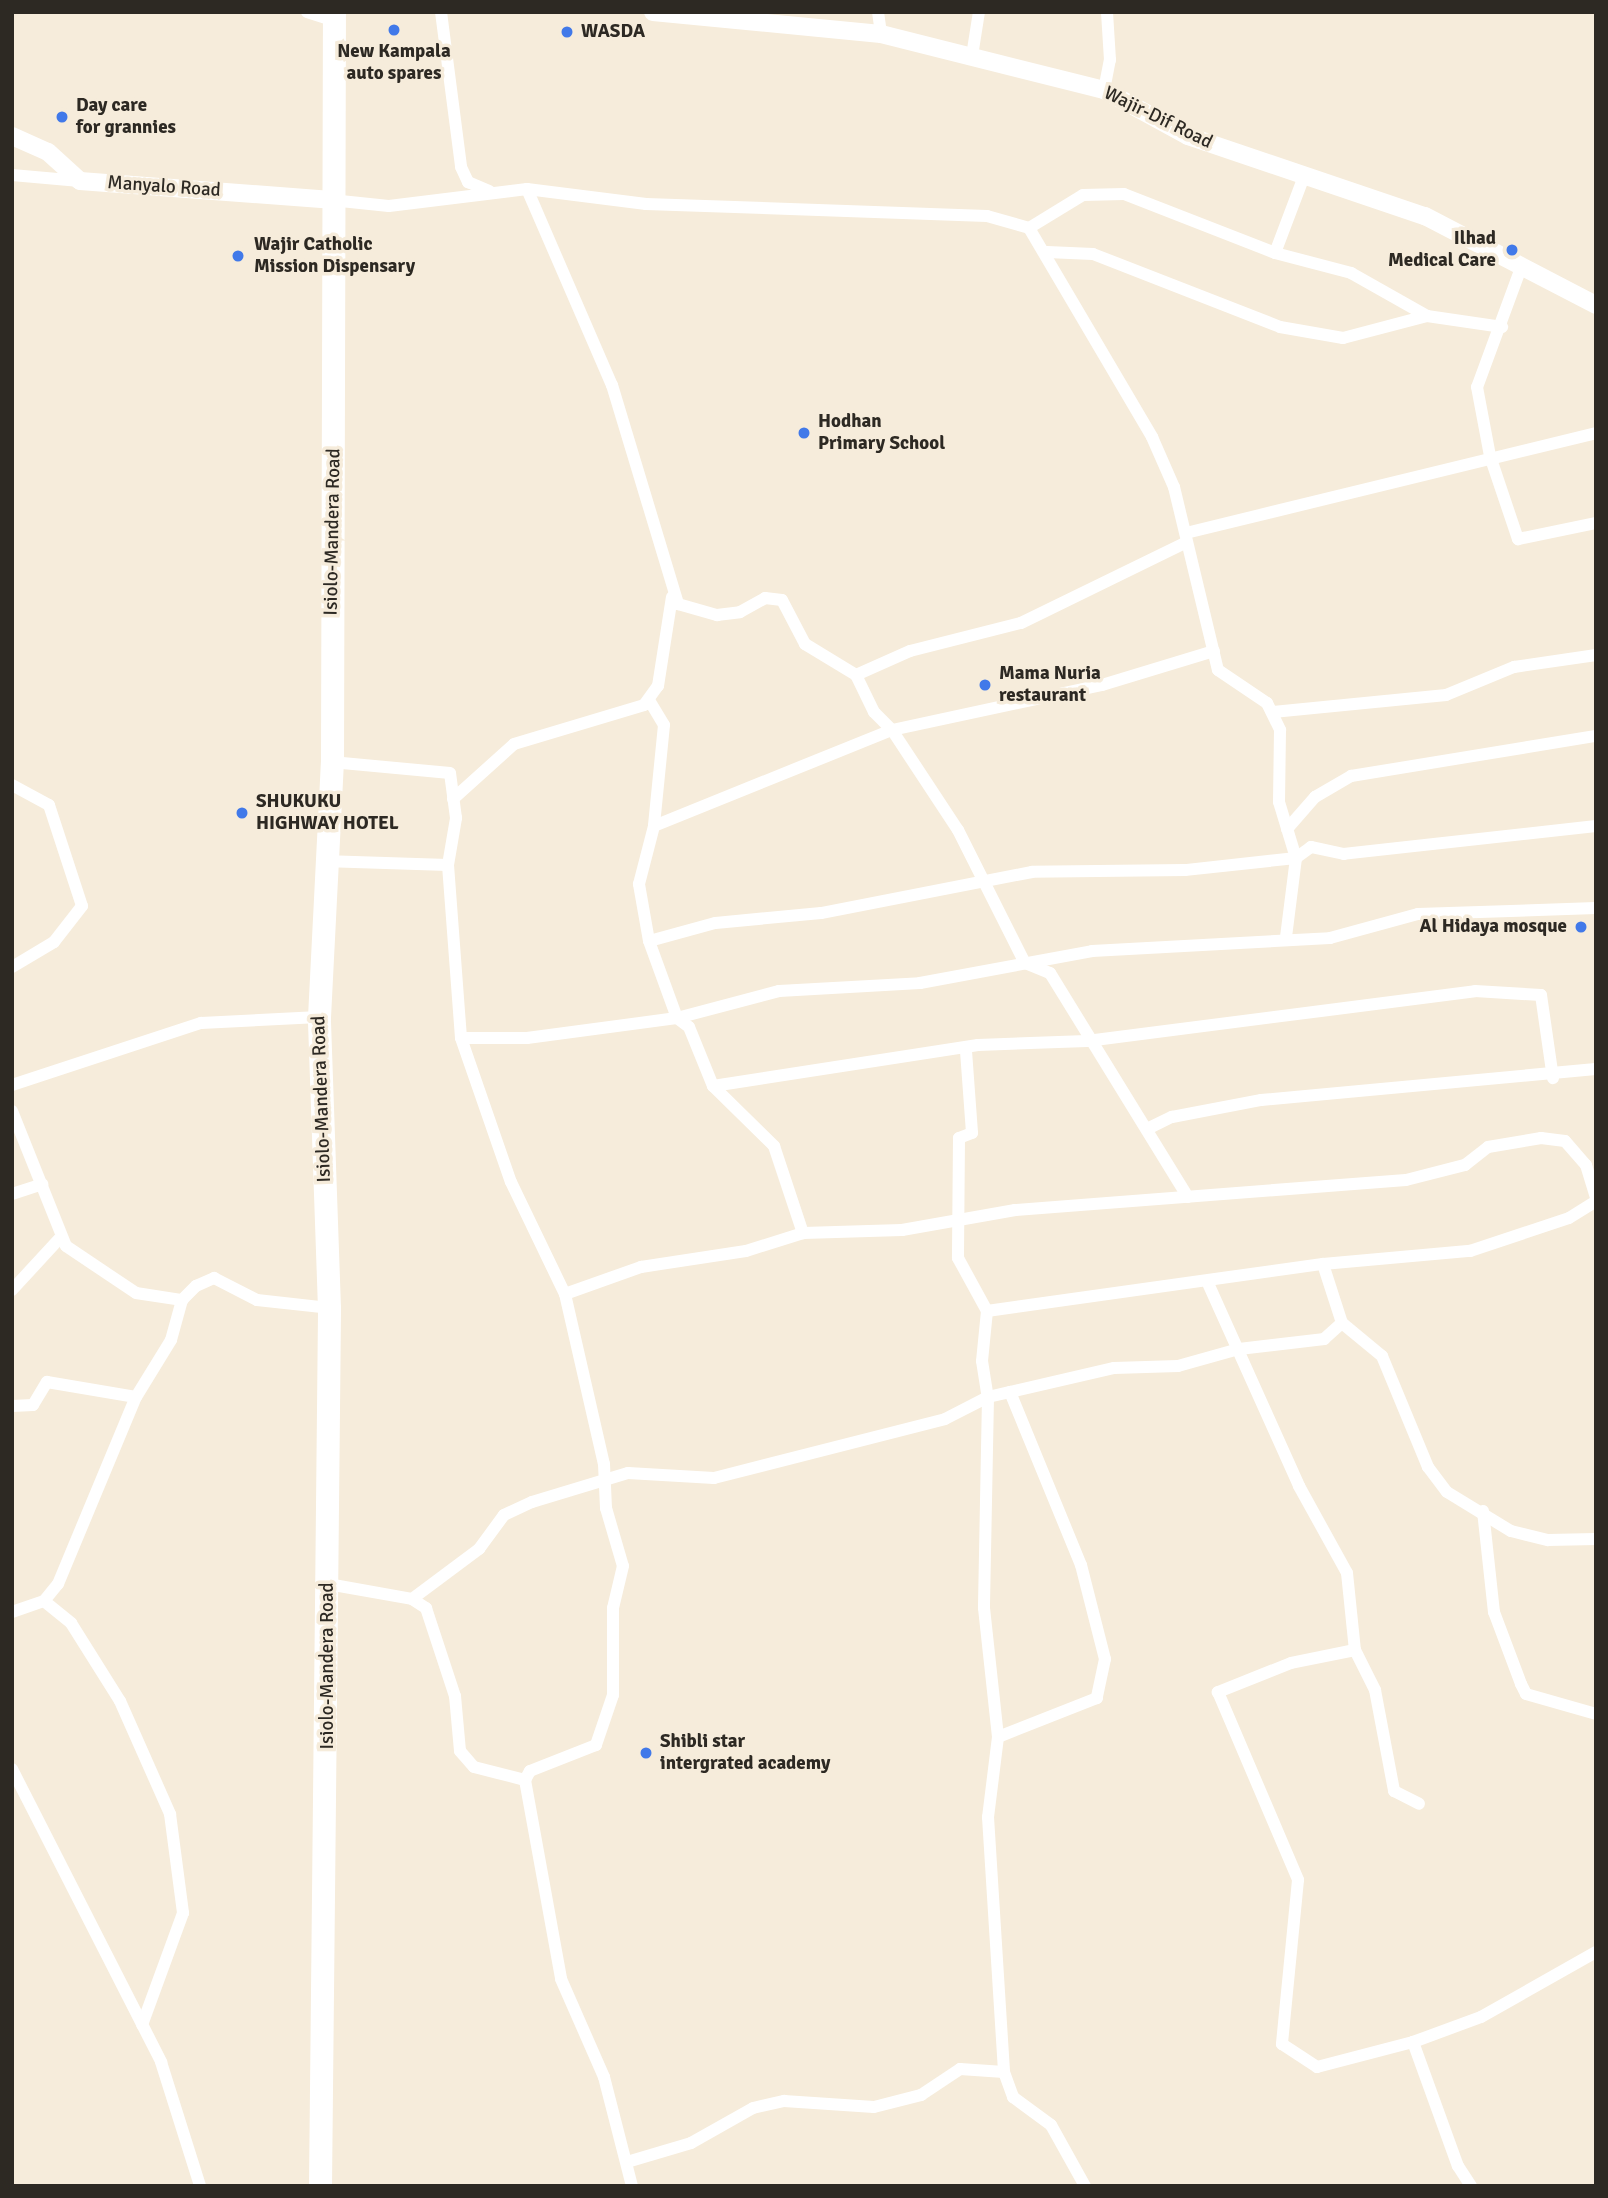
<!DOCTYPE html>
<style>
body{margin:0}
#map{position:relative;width:1608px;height:2198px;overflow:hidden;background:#f6ecdb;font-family:Signika,sans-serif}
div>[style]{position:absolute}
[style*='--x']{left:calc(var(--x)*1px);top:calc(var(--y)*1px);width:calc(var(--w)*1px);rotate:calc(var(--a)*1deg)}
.street>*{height:12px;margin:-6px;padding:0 6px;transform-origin:6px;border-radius:6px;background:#fff}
.secondary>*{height:18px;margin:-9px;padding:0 9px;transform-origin:9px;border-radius:9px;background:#fff}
.highway>*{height:23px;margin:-11.5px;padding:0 11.5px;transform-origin:11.5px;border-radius:11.5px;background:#fff}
.dots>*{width:19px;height:19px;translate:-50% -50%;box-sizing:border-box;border:4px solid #f6ecdb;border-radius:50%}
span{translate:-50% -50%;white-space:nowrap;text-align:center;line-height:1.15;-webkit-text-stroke:7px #f6ecdb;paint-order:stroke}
.poi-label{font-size:19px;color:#2d2923;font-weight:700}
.left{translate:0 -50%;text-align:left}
.right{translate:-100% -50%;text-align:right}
.street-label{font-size:19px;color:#2d2923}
.frame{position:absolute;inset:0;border:14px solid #2d2923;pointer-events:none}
</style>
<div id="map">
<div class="street">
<i style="--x:307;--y:12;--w:28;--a:18"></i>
<i style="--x:441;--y:12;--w:156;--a:82.6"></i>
<i style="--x:461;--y:167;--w:17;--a:65"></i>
<i style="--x:468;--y:182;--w:23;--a:23"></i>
<i style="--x:878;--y:12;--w:22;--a:82"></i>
<i style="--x:972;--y:56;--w:45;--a:-81"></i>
<i style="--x:1104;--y:90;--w:31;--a:-79"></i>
<i style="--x:1110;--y:60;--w:48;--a:-93.6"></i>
<i style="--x:12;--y:175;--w:68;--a:5"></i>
<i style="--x:527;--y:189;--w:214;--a:66.6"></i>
<i style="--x:612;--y:385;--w:229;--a:73.2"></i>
<i style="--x:678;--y:604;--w:41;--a:15.8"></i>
<i style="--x:717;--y:615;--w:23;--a:-7"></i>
<i style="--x:740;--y:612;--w:29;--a:-29"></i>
<i style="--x:765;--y:598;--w:17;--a:7"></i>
<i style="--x:782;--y:600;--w:50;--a:62.4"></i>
<i style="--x:805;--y:644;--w:60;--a:31.3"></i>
<i style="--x:856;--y:675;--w:41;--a:64.1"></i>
<i style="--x:874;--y:712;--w:25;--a:45"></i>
<i style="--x:892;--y:730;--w:215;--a:-12.1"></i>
<i style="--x:1102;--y:685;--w:117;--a:-16.9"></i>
<i style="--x:331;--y:200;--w:58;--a:5.9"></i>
<i style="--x:389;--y:206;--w:139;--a:-7"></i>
<i style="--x:527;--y:189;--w:120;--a:7.2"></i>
<i style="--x:646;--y:204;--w:341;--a:2"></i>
<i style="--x:987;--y:216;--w:44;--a:15.9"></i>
<i style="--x:1029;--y:228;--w:243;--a:59.5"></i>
<i style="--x:1152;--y:437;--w:55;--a:66.3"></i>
<i style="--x:1174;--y:487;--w:188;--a:76.5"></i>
<i style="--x:1218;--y:670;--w:59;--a:34"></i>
<i style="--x:1267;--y:703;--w:30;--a:64"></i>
<i style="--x:1280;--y:730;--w:72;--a:90.8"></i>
<i style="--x:1279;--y:802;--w:59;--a:73.1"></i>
<i style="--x:1296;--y:858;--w:80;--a:97.2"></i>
<i style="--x:1029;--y:228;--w:63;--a:-31.4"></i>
<i style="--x:1083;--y:195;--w:41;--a:-1.4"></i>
<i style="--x:1124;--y:194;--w:162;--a:21.3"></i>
<i style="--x:1275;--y:253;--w:79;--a:14.7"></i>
<i style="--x:1351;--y:273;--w:87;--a:29.5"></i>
<i style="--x:1047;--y:252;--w:46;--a:2.5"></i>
<i style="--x:1093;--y:254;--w:201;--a:21.3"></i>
<i style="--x:1280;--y:327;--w:64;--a:9.9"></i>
<i style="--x:1343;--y:338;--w:87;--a:-14.7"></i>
<i style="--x:1427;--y:316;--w:76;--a:8.3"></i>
<i style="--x:1275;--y:253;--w:79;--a:-69.3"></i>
<i style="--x:1522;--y:265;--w:130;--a:110.2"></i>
<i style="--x:1477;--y:387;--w:70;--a:79.3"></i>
<i style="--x:1490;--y:456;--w:88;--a:71.4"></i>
<i style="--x:1518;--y:539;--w:80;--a:-11.6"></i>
<i style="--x:1186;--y:533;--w:422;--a:-13.7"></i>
<i style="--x:856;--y:675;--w:59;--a:-24"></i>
<i style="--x:910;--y:651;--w:114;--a:-14.2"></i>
<i style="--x:1021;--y:623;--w:182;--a:-26"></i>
<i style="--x:649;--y:700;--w:29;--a:59"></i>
<i style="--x:664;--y:725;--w:101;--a:95.7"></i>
<i style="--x:1273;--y:712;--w:174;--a:-5.6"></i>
<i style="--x:1446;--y:695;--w:74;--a:-22.4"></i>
<i style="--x:1514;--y:667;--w:83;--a:-8.3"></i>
<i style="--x:12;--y:785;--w:42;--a:28.4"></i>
<i style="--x:49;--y:805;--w:106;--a:71.9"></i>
<i style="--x:82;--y:906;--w:46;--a:127.9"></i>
<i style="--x:54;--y:942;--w:49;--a:149.2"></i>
<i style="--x:453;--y:799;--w:82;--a:-42"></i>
<i style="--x:514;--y:744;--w:136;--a:-16.7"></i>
<i style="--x:644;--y:705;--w:24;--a:-54"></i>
<i style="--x:658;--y:686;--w:90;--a:-81.1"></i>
<i style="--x:1596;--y:826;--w:254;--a:173.7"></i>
<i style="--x:1344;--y:854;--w:34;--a:-168"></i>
<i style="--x:1311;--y:847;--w:19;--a:144"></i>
<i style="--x:1296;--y:858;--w:112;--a:173.8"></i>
<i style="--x:1185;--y:870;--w:153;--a:179.3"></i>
<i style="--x:1032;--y:872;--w:215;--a:169"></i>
<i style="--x:821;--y:913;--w:106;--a:174.6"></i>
<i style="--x:715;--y:923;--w:68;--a:164.7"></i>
<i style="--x:649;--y:941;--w:82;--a:70"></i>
<i style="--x:677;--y:1018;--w:15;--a:37"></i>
<i style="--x:689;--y:1027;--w:64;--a:67.9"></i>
<i style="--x:713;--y:1086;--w:86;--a:44.5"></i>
<i style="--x:774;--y:1146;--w:92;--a:71.6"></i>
<i style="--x:803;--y:1233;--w:99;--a:-1.7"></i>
<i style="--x:902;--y:1230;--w:115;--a:-10"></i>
<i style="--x:1015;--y:1210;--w:392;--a:-4.4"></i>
<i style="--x:1406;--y:1180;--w:61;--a:-14.3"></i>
<i style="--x:1465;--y:1165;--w:29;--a:-38"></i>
<i style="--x:1488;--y:1147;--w:54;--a:-9.6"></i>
<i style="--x:1541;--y:1138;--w:24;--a:7"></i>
<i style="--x:1565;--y:1141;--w:32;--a:49"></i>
<i style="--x:1586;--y:1165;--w:34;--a:73"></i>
<i style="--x:1287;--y:829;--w:43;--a:-48.8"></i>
<i style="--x:1315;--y:797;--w:42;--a:-30.3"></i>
<i style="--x:1351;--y:776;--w:248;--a:-9.3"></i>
<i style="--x:323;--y:861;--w:125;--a:1.8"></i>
<i style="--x:448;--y:865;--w:48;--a:-80.3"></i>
<i style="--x:456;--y:818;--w:45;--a:-97.6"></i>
<i style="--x:450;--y:773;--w:119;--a:-174.7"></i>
<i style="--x:448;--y:865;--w:173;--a:85.7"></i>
<i style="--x:461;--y:1038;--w:152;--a:70.9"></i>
<i style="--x:511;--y:1182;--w:124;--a:64.3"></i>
<i style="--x:565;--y:1294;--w:174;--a:77.1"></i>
<i style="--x:604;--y:1464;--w:44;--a:87.4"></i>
<i style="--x:606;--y:1508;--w:60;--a:73.7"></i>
<i style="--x:623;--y:1566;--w:43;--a:103.4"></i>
<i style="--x:613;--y:1608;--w:87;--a:90"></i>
<i style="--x:613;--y:1695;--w:53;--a:108.8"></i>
<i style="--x:596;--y:1745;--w:71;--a:158.5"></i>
<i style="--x:530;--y:1771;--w:10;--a:119"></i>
<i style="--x:525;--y:1780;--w:202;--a:79.7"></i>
<i style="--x:561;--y:1979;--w:107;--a:66.3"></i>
<i style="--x:604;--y:2077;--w:113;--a:75.6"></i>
<i style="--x:649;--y:941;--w:58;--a:-100"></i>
<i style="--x:639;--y:884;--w:60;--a:-75.5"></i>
<i style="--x:654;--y:826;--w:257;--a:-22"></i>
<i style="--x:892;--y:730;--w:120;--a:56.6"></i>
<i style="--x:958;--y:830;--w:149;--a:63.3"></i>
<i style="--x:1025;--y:963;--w:27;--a:22"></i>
<i style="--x:1050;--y:973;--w:263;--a:58.4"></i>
<i style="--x:461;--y:1038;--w:66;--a:0"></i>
<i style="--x:527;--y:1038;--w:151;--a:-7.6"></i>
<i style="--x:677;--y:1018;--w:106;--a:-14.8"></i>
<i style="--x:779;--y:991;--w:141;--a:-3.2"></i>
<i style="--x:920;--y:983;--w:175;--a:-10.5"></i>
<i style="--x:1092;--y:951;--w:238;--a:-3.1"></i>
<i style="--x:1330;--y:938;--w:91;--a:-15.3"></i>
<i style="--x:1418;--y:914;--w:178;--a:-1.9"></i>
<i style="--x:966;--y:1051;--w:82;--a:85.8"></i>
<i style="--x:972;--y:1133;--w:14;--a:159"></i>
<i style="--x:959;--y:1138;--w:120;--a:90.5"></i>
<i style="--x:958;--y:1258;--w:60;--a:61.3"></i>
<i style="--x:987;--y:1311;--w:50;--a:95.7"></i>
<i style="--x:982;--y:1361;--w:36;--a:81"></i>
<i style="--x:988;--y:1397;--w:23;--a:-13"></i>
<i style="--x:1010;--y:1392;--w:187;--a:67.7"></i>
<i style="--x:1081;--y:1565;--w:97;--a:75.7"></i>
<i style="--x:1105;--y:1659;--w:40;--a:102"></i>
<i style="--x:1097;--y:1698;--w:106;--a:158.5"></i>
<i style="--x:12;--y:1085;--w:199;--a:-18.2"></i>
<i style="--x:201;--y:1023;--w:118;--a:-2.9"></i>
<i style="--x:713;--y:1086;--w:268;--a:-8.8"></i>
<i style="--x:978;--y:1045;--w:109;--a:-2.1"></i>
<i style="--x:1087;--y:1041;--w:391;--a:-7.3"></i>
<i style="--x:1475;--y:991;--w:66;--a:3.5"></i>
<i style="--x:1541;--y:995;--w:84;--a:81.8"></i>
<i style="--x:12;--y:1111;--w:145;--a:68.2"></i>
<i style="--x:66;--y:1246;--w:84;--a:33.9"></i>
<i style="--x:136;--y:1293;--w:47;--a:8.7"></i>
<i style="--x:1147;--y:1129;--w:28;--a:-26"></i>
<i style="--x:1172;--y:1117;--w:91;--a:-10.8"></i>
<i style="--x:1261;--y:1100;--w:336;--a:-5.3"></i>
<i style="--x:12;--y:1194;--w:32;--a:-18"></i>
<i style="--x:1207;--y:1281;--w:225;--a:65.8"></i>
<i style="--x:1299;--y:1486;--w:99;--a:61.1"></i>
<i style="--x:1347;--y:1573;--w:77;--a:84.1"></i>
<i style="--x:1355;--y:1650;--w:45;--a:63.4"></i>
<i style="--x:1375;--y:1690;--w:103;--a:79.3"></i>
<i style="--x:1394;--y:1791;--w:28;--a:27"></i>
<i style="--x:12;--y:1290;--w:69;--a:-47.3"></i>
<i style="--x:565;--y:1294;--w:81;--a:-19.6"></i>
<i style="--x:641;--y:1267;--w:106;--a:-8.7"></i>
<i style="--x:746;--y:1251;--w:60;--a:-17.5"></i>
<i style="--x:987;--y:1311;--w:339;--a:-8"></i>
<i style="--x:1323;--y:1264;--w:148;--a:-5.1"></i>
<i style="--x:1470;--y:1251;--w:104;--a:-18.4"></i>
<i style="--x:1569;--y:1218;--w:32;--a:-32"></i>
<i style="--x:1342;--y:1323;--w:52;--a:39.5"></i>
<i style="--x:1382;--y:1356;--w:120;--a:67.5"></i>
<i style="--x:1428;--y:1467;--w:31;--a:53"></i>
<i style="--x:1447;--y:1492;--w:75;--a:31.4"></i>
<i style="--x:1511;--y:1531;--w:38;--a:14"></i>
<i style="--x:1548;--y:1540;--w:48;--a:-1.2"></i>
<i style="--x:1010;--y:1392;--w:107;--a:-13"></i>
<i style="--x:1114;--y:1368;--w:64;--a:-1.8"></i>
<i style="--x:1178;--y:1366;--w:63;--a:-15.6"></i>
<i style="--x:1239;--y:1349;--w:86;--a:-6.7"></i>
<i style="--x:1324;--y:1339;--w:24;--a:-42"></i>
<i style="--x:1342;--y:1323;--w:62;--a:-107.9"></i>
<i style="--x:12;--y:1406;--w:21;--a:-3"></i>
<i style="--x:33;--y:1405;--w:27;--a:-59"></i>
<i style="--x:47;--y:1382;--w:90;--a:9.6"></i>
<i style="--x:1483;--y:1511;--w:102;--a:83.8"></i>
<i style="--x:1494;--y:1612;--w:77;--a:69.4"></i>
<i style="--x:1521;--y:1684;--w:11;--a:63"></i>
<i style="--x:1526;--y:1694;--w:73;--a:15.9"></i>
<i style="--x:328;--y:1584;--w:85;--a:10.1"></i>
<i style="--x:412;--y:1599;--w:17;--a:33"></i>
<i style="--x:426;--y:1608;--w:93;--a:71.8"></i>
<i style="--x:455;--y:1696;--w:55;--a:84.8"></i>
<i style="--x:460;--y:1751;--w:21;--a:49"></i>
<i style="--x:474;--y:1767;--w:53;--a:14.3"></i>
<i style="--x:412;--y:1599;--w:84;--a:-36.7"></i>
<i style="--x:479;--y:1549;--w:42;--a:-53.7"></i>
<i style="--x:504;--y:1515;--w:31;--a:-25"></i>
<i style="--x:532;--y:1502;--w:100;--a:-16.8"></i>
<i style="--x:628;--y:1473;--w:86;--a:3.3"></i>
<i style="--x:714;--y:1478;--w:238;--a:-14.3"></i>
<i style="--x:945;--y:1419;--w:48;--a:-27.1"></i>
<i style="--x:988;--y:1397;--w:211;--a:91.1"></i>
<i style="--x:984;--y:1608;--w:130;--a:83.8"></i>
<i style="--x:998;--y:1737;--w:81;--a:97.1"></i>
<i style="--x:988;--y:1817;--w:256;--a:86.4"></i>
<i style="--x:1004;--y:2072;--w:27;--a:70"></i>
<i style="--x:1013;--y:2097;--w:47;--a:36.4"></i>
<i style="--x:1051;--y:2125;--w:70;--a:60.9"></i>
<i style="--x:44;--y:1601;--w:35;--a:39"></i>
<i style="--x:71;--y:1623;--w:92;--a:57.9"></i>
<i style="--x:120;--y:1701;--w:124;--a:66.1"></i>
<i style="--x:170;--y:1814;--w:100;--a:82.5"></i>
<i style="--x:183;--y:1913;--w:119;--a:110.1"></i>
<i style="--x:12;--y:1612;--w:34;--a:-19"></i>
<i style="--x:44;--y:1601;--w:22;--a:-51"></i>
<i style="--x:58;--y:1584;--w:203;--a:-67.4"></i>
<i style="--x:136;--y:1397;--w:67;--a:-58.4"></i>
<i style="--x:171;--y:1340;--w:41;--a:-74.6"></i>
<i style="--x:182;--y:1300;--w:20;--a:-45"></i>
<i style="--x:196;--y:1286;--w:20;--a:-24"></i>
<i style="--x:214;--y:1278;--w:48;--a:27.1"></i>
<i style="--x:257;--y:1300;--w:72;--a:6.3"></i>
<i style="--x:1355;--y:1650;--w:65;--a:168.5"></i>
<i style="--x:1291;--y:1663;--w:79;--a:158.3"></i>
<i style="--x:1218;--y:1692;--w:204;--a:66.9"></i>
<i style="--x:1298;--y:1880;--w:165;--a:95.6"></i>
<i style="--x:1282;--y:2044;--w:42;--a:33.3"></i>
<i style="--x:1317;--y:2067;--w:99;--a:-14.6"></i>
<i style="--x:1413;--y:2042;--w:72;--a:-20.2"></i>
<i style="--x:1481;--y:2017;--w:132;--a:-29.5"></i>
<i style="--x:12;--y:1769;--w:329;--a:63"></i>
<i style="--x:161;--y:2062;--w:130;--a:72.5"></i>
<i style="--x:1413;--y:2042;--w:132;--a:70.1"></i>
<i style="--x:1458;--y:2166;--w:24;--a:57"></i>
<i style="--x:627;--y:2162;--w:67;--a:-16.5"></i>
<i style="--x:691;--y:2143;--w:71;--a:-29.4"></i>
<i style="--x:753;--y:2108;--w:32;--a:-13"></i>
<i style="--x:784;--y:2101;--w:90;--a:3.8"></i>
<i style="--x:874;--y:2107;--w:49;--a:-14.3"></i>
<i style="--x:921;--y:2095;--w:47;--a:-33.7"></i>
<i style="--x:960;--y:2069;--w:44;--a:3.9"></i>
</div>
<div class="secondary">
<i style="--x:653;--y:12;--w:229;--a:5.5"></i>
<i style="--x:881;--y:34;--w:230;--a:14.1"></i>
<i style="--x:1104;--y:90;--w:96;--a:28.7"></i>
<i style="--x:1188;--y:136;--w:250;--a:18.7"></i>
<i style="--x:1425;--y:216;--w:193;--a:27.5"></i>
<i style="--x:12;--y:136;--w:39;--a:24"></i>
<i style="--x:48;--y:152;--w:43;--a:42.2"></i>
<i style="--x:80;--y:181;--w:252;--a:4.3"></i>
</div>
<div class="highway">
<i style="--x:320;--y:2186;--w:878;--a:-89.41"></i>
<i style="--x:329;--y:1308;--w:291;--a:-92"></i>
<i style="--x:319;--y:1017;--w:255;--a:-87.1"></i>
<i style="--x:332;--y:762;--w:750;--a:-89.85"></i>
</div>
<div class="dots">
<i style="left:394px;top:30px;background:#4179e9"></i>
<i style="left:567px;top:32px;background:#4179e9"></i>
<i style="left:62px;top:117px;background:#4179e9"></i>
<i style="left:1512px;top:250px;background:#4179e9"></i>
<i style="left:238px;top:256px;background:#4179e9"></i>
<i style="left:804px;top:433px;background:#4179e9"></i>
<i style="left:985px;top:685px;background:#4179e9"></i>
<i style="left:242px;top:813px;background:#4179e9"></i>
<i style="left:1581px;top:927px;background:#4179e9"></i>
<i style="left:646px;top:1753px;background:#4179e9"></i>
</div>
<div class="poi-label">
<span class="left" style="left:581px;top:32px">WASDA</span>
<span style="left:394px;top:63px">New Kampala<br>auto spares</span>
<span class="left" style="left:76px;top:117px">Day care<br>for grannies</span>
<span class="right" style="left:1496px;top:250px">Ilhad<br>Medical Care</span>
<span class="left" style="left:254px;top:256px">Wajir Catholic<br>Mission Dispensary</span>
<span class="left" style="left:818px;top:433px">Hodhan<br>Primary School</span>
<span class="left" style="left:999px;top:685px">Mama Nuria<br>restaurant</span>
<span class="left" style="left:256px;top:813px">SHUKUKU<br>HIGHWAY HOTEL</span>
<span class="right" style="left:1567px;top:927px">Al Hidaya mosque</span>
<span class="left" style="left:660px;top:1753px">Shibli star<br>intergrated academy</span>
</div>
<div class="street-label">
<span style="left:1158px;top:118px;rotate:26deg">Wajir-Dif Road</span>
<span style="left:164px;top:187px;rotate:4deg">Manyalo Road</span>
<span style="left:333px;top:532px;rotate:-89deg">Isiolo-Mandera Road</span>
<span style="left:322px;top:1099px;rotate:-92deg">Isiolo-Mandera Road</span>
<span style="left:328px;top:1666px;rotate:-90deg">Isiolo-Mandera Road</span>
</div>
<div class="frame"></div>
</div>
